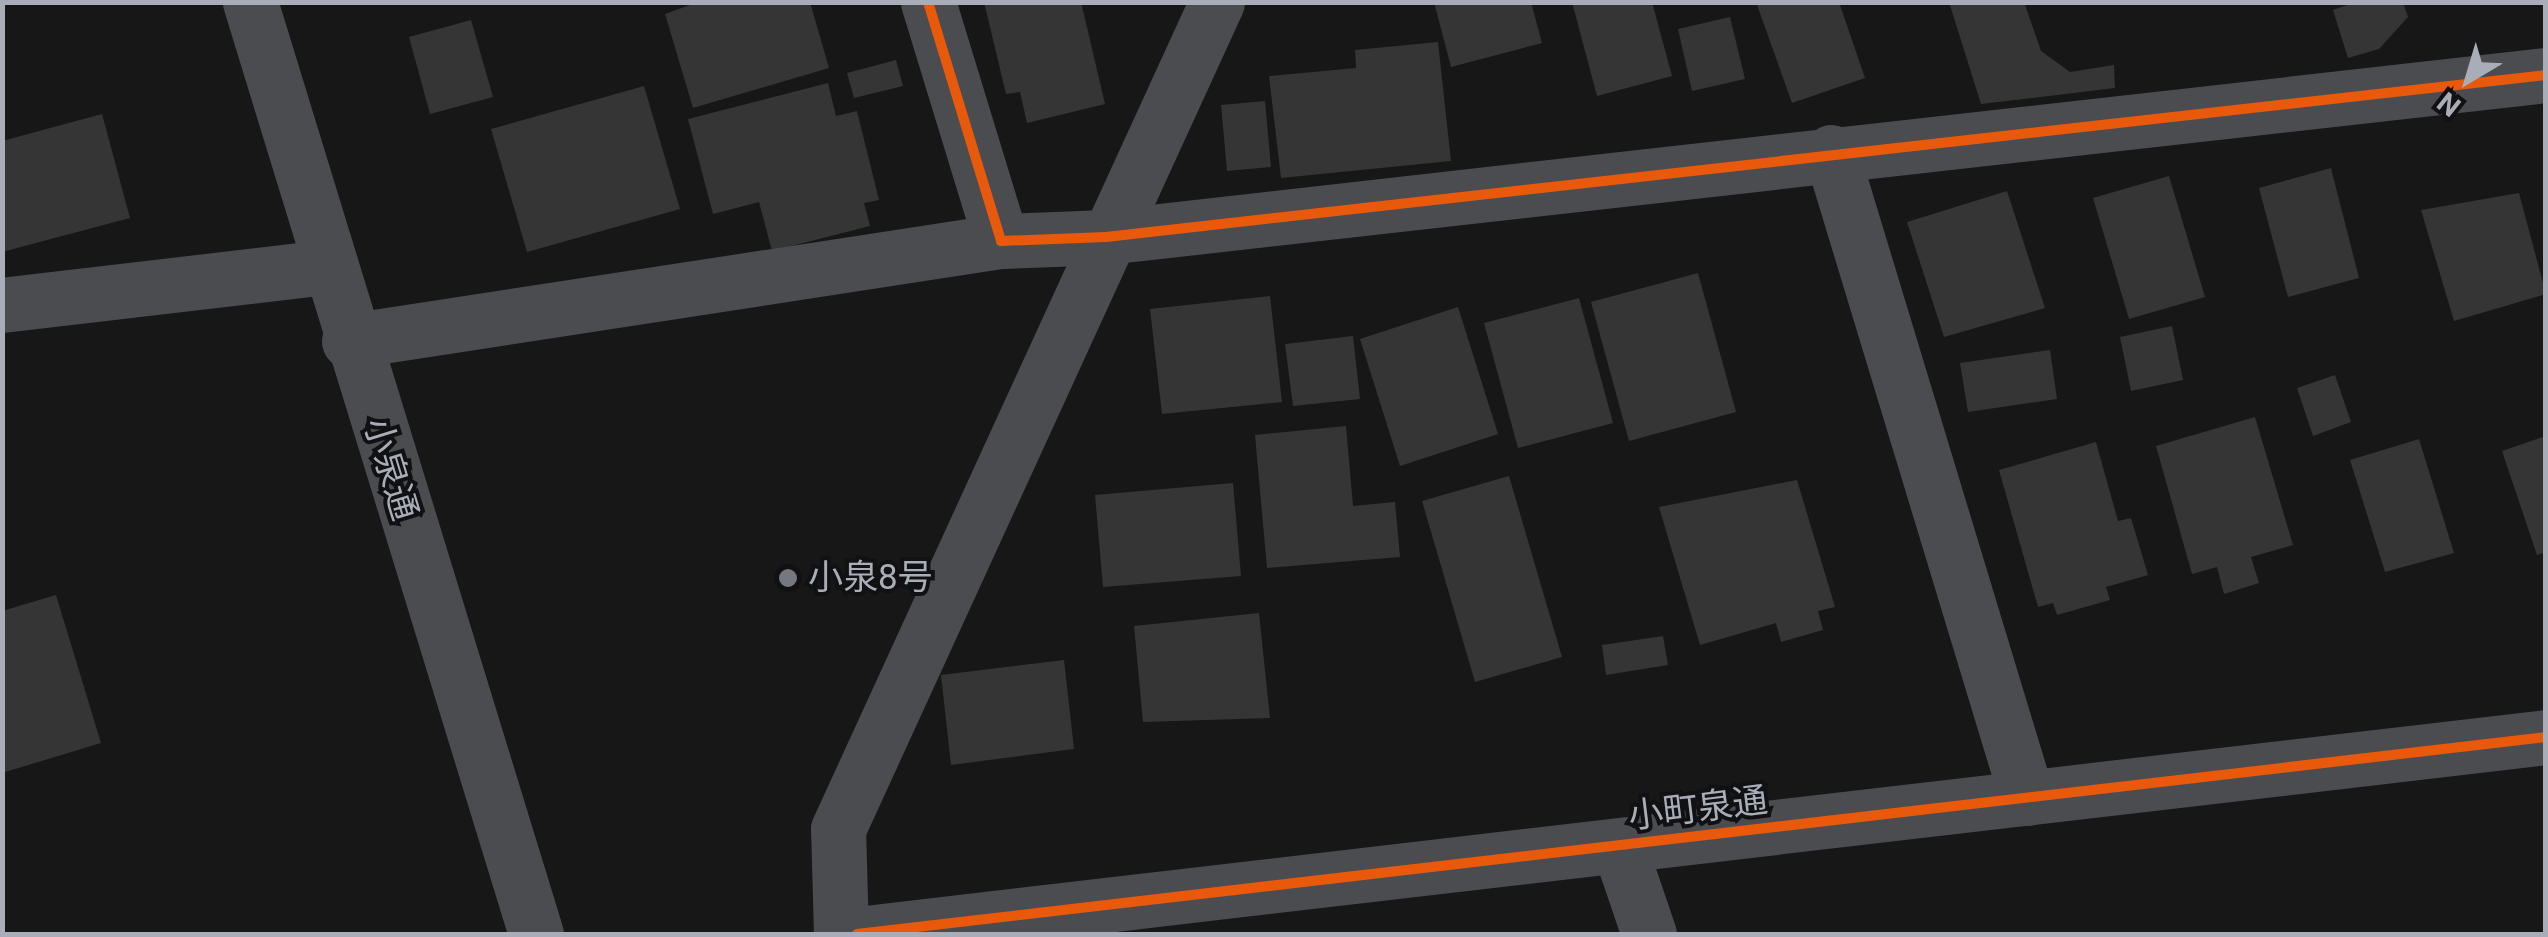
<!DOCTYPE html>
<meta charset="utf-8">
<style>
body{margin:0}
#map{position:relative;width:2548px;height:937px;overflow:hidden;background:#171717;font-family:Roboto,"Noto Sans JP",sans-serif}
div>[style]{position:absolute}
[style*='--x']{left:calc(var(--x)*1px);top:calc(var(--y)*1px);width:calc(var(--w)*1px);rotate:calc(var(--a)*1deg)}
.building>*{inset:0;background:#353536}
.minor>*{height:55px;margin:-27.5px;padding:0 27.5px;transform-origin:27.5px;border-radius:27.5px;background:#4b4c50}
.tertiary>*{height:55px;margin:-27.5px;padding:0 27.5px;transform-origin:27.5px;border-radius:27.5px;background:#4b4c50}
.cycleway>*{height:10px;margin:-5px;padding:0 5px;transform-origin:5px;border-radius:5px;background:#e8590c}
.dots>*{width:28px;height:28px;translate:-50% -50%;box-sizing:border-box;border:5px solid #111113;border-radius:50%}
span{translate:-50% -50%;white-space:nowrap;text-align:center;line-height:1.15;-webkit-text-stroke:8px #111113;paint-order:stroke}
.street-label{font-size:35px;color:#a8adb8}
.poi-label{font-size:35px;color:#a8adb8}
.left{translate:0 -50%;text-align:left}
.frame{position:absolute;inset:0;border:5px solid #a8adb8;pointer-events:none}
.north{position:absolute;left:2418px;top:30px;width:100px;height:100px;-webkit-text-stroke:8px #111113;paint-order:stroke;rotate:218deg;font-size:28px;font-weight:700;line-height:40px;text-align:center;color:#a8adb8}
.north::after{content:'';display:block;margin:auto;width:35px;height:45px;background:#a8adb8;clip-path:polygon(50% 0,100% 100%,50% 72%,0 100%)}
</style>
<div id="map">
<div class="building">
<i style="clip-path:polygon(698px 2px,810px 2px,829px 68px,693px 108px,665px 14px)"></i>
<i style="clip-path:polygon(984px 2px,1081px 2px,1105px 104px,1027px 123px,1020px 92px,1006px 94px)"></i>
<i style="clip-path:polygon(1434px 2px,1531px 2px,1542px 43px,1451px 67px)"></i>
<i style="clip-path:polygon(1572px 2px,1652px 2px,1672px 76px,1597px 96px)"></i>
<i style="clip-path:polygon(1756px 2px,1839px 2px,1865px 78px,1792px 103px)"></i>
<i style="clip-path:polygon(1949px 2px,2024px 2px,2041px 51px,2070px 72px,2114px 65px,2115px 88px,1981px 104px)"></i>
<i style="clip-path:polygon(2356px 2px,2403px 2px,2408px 17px,2379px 49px,2348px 58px,2333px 10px)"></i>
<i style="clip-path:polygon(1730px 17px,1745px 79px,1692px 91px,1678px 29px)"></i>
<i style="clip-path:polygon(471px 20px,493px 97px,430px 114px,409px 37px)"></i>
<i style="clip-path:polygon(1438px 42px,1451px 161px,1281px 178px,1269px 76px,1356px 68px,1355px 50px)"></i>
<i style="clip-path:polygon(896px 60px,903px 86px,854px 98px,847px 73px)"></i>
<i style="clip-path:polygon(828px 83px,836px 116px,857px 111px,879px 200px,864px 203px,870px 226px,772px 251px,759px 202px,713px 214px,688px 119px)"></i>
<i style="clip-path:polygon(644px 86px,680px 209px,527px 252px,491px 129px)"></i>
<i style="clip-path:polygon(1265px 101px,1271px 167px,1227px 171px,1221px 105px)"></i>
<i style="clip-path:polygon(102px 114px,130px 218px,2px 252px,2px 141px)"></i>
<i style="clip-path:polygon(2331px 168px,2359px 278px,2288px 297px,2259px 188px)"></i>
<i style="clip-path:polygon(2169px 176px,2205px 297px,2129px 319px,2093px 198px)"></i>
<i style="clip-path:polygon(2007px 191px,2045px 308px,1944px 337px,1907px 222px)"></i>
<i style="clip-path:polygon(2519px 193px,2546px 294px,2454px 321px,2421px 210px)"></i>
<i style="clip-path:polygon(1698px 273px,1736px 412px,1629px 441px,1591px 302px)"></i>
<i style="clip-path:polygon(1270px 296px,1282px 402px,1162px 414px,1150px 309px)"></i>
<i style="clip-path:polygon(1579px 298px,1613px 423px,1518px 448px,1484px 323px)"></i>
<i style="clip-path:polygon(1458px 307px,1498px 434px,1400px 466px,1360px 339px)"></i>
<i style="clip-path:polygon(2172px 326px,2183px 380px,2131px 391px,2120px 337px)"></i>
<i style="clip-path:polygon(1353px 336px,1360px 399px,1293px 406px,1285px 344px)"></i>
<i style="clip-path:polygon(2050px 350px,2057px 399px,1968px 412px,1960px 363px)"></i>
<i style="clip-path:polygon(2335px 375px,2351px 422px,2313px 436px,2297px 388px)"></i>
<i style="clip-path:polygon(2255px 417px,2293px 545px,2251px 557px,2259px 583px,2224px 594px,2217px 567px,2192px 574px,2156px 446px)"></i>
<i style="clip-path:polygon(1346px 426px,1353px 506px,1395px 502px,1400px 557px,1267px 568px,1255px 435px)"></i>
<i style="clip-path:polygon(2546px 436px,2546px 552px,2537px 555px,2502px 451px)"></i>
<i style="clip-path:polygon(2419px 439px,2454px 553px,2385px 572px,2350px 460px)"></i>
<i style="clip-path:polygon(2096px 442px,2118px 521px,2131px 518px,2148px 575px,2106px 587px,2110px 600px,2057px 615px,2053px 603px,2038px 607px,1999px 470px)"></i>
<i style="clip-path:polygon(1509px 476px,1562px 657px,1475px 682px,1422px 501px)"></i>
<i style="clip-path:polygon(1797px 480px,1835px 607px,1818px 611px,1823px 630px,1781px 642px,1776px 623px,1700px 645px,1659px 507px)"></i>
<i style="clip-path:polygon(1233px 483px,1241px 576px,1103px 587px,1095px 495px)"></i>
<i style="clip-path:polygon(56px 595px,101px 743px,2px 773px,2px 611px)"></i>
<i style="clip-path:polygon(1259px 613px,1270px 718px,1143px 722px,1134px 626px)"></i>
<i style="clip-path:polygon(1663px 636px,1668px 665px,1606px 675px,1602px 645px)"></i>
<i style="clip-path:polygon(1064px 660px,1074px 749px,951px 765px,941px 675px)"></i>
</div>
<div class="minor">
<i style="--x:928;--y:2;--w:250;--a:73"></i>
<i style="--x:1001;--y:241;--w:105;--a:-2.2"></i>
<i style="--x:1106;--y:237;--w:1449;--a:-6.42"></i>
<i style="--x:1831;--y:152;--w:675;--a:73.12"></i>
<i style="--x:2;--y:305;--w:327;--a:-6.7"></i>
<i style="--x:349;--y:341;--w:660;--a:-8.72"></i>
<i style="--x:1619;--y:846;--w:93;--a:71.2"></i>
<i style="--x:841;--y:934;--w:105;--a:-91.6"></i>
<i style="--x:838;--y:829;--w:910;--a:-65.38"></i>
</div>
<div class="tertiary">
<i style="--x:250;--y:2;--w:975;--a:72.94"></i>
<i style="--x:857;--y:934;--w:1700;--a:-6.65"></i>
</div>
<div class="cycleway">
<i style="--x:928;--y:2;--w:250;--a:73"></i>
<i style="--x:1001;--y:241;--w:105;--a:-2.2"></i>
<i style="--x:1106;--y:237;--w:1449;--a:-6.42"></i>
<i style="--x:857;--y:934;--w:1700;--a:-6.65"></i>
</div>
<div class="dots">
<i style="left:788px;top:578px;background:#757880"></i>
</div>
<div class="street-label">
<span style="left:390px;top:469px;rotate:73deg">小泉通</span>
<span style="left:1698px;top:809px;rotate:-7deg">小町泉通</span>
</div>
<div class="poi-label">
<span class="left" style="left:808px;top:578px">小泉8号</span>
</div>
<div class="frame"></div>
<div class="north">N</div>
</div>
